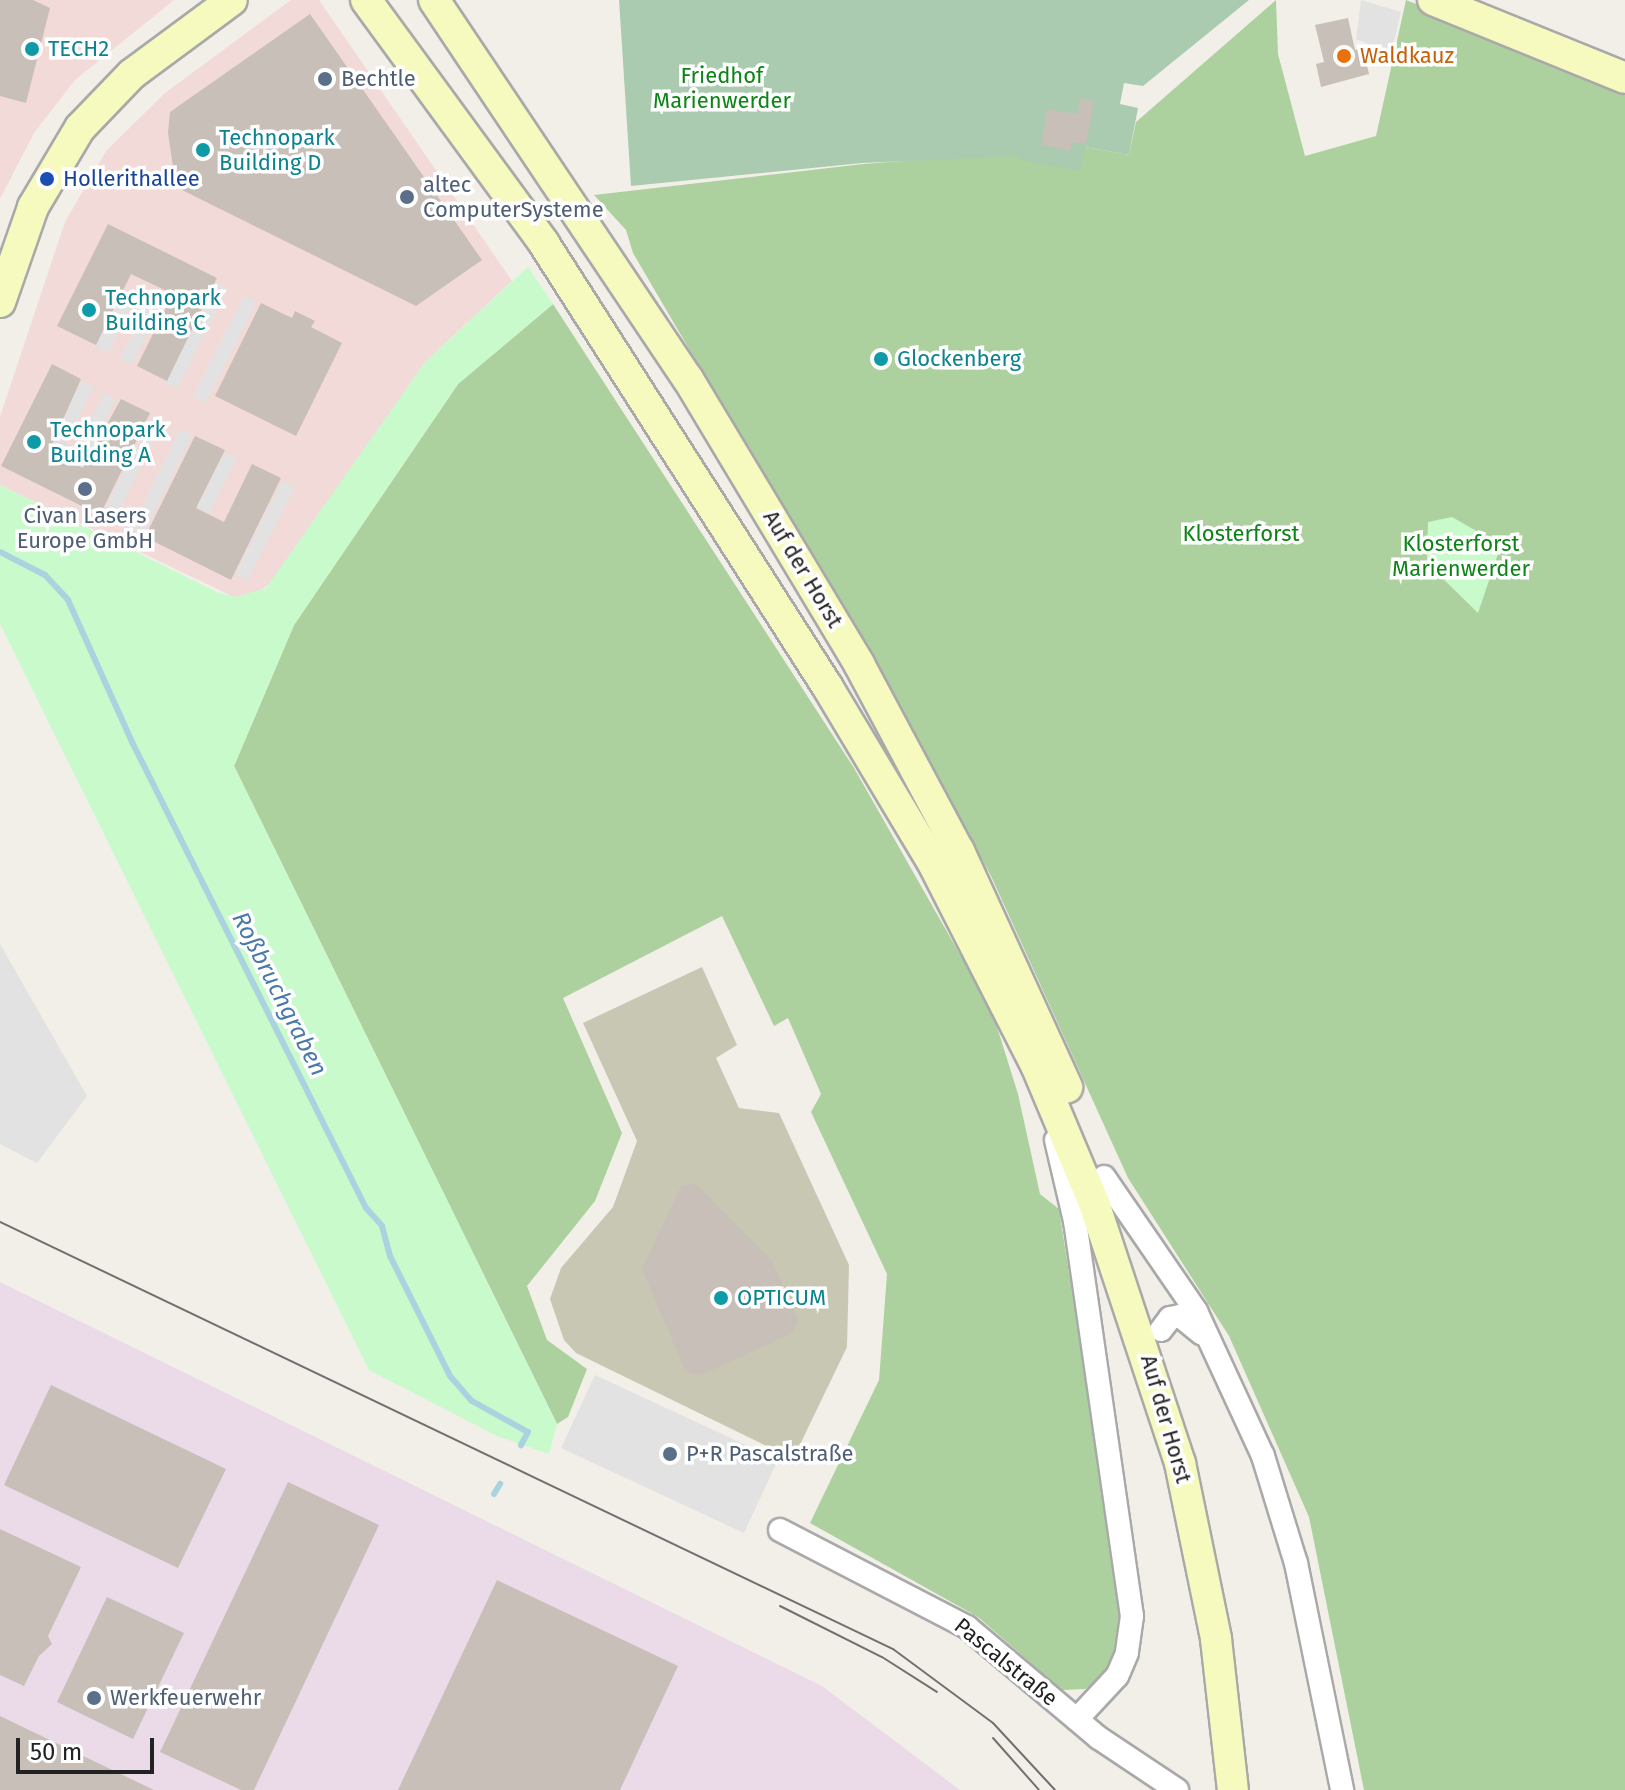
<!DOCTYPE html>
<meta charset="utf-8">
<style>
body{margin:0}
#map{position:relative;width:1625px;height:1790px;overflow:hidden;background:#f2efe9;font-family:"Fira Sans",sans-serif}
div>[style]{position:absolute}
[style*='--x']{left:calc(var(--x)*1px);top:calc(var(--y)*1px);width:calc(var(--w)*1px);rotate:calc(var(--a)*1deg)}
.commercial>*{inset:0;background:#f2dad9}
.industrial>*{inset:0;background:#ebdbe8}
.construction>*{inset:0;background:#c7c7b4}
.forest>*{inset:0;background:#add19e}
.cemetery>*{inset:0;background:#aacbaf}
.park>*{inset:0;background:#c8facc}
.parking>*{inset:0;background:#e2e2e2}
.plaza>*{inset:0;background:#dddde8}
.stream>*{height:6px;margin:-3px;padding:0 3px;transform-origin:3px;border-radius:3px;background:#aad3df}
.building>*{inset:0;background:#c7bfb8}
.roads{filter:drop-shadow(2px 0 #a9a9a9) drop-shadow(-2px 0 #a9a9a9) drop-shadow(0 2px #a9a9a9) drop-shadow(0 -2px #a9a9a9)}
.street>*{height:22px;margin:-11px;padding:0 11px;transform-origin:11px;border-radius:11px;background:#fff}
.secondary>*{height:30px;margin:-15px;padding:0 15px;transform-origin:15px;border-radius:15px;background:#f7fabf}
.tram>*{height:2px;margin:-1px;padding:0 1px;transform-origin:1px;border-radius:1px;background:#707070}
.dots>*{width:22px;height:22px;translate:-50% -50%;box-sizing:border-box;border:4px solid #fff;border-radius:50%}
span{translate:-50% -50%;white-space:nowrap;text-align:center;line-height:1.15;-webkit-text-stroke:7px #fff;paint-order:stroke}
.culture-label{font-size:22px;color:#0d838f}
.left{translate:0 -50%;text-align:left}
.food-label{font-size:22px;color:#c56008}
.park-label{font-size:22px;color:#0c8416}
.service-label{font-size:22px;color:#4e5e75}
.transit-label{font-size:22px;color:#164399}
.street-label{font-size:22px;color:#222}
.water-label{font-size:24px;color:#4a7aab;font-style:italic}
.scale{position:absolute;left:16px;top:1738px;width:138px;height:36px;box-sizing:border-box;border:4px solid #222;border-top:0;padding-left:10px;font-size:24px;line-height:28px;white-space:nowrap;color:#222;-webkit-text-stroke:6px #fff;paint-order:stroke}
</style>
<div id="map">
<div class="commercial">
<i style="clip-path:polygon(0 0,174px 0,75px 80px,34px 133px,0 199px)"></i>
<i style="clip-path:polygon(291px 0,319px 0,512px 281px,425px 362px,277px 578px,253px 596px,236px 598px,0 485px,0 417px,65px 222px,106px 151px,165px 93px)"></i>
</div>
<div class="industrial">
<i style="clip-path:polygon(0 1282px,822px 1686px,960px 1790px,0 1790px)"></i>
</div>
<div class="construction">
<i style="clip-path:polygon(702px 967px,737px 1045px,716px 1058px,739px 1108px,779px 1113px,849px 1265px,847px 1347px,793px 1459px,576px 1353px,564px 1340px,550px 1299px,561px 1268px,613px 1207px,637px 1141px,583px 1023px)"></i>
</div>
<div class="forest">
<i style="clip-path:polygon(1276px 0,1278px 54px,1305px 156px,1376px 136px,1406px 0,1625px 87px,1625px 1790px,1364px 1790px,1309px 1517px,1229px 1336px,1128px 1178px,991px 876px,927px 757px,633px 253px,626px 230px,594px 195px,863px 164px,1085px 147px,1129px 155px,1136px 122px)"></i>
<i style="clip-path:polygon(553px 304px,854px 768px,992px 1011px,1018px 1094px,1040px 1194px,1059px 1209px,1119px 1592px,1123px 1637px,1100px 1679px,1085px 1689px,1062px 1690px,978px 1617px,810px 1523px,879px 1380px,887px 1274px,811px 1112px,821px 1094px,788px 1018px,774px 1026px,722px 916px,563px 998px,622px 1133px,595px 1201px,527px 1286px,547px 1340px,587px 1369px,568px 1417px,557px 1424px,234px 766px,294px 625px,458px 384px)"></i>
</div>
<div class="cemetery">
<i style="clip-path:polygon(619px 0,1249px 0,1143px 86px,1124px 83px,1120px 104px,1138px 108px,1129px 155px,1085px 147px,1080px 171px,1020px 160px,1020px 156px,862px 163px,631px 186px)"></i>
</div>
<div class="park">
<i style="clip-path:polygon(528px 267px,553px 304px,458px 384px,294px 625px,234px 766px,557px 1424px,549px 1454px,497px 1436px,369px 1370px,0 624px,0 485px,219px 593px,236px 597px,266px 588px,425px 362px)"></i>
<i style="clip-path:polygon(1452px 517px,1501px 545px,1478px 613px,1427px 563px,1428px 522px)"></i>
</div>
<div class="parking">
<i style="clip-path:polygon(1361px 0,1401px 12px,1391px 54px,1356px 39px)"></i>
<i style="clip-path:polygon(216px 282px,228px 288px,177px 389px,165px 383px)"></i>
<i style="clip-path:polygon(123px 292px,135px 298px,108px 353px,95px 347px)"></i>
<i style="clip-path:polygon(244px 296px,256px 302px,206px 403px,193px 396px)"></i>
<i style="clip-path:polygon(147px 304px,160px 310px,132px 365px,120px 359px)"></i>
<i style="clip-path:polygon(81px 381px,94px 387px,66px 442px,54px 436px)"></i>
<i style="clip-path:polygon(104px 393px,116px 399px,89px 454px,77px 447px)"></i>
<i style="clip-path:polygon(152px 415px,164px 421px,114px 521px,102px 515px)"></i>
<i style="clip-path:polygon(180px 429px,192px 435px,143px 535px,131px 529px)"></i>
<i style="clip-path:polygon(224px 453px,237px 458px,209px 513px,197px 507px)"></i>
<i style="clip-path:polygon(282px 481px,295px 487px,248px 580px,235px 574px)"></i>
<i style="clip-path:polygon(0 944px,87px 1096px,37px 1163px,0 1144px)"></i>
<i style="clip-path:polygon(595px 1375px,778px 1460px,744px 1533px,561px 1448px)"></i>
</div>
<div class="plaza">
<i style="clip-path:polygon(55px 438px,89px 455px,83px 468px,49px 451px)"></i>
</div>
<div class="stream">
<i style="--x:0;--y:552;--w:51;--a:27.1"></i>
<i style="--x:45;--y:575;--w:34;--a:47"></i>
<i style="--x:68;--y:600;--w:156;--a:65.7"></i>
<i style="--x:132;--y:742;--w:521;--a:63.34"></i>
<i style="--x:366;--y:1208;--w:24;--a:48"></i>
<i style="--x:382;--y:1226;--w:31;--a:75"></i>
<i style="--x:390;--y:1256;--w:134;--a:63.4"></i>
<i style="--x:450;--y:1376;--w:33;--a:49"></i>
<i style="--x:472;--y:1401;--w:64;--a:29"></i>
<i style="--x:528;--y:1432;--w:15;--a:118"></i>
<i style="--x:494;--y:1494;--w:12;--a:-59"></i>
</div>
<div class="building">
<i style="clip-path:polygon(0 0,33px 0,50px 8px,26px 103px,0 96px)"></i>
<i style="clip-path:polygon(310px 14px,482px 260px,416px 306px,176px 187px,168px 133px,170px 112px)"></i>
<i style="clip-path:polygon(1348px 18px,1355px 50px,1363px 48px,1369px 74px,1321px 87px,1316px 64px,1324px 62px,1315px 25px)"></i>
<i style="clip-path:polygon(1080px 98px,1094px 101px,1086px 144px,1072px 142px,1070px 151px,1041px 145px,1047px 109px,1077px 114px)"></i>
<i style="clip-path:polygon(108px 224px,217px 278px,167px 381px,137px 366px,173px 294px,131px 274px,96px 345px,57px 326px)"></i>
<i style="clip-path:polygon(261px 303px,292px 318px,295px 311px,315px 321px,311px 327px,342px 343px,296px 436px,215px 396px)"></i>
<i style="clip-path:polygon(52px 364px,81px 379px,49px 451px,83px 468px,121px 399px,150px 413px,100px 515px,1px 466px)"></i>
<i style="clip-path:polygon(195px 436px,225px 450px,196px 508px,224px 522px,252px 464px,281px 478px,231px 580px,145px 537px)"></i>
<i style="clip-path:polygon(695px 1183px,773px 1262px,798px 1320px,792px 1333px,699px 1376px,685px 1370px,642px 1269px,681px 1186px)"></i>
<i style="clip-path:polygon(51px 1385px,226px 1469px,178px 1568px,4px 1485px)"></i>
<i style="clip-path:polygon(288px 1482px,379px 1525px,254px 1790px,241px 1790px,160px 1752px)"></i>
<i style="clip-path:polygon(0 1529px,81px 1567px,48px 1636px,52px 1644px,39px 1656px,24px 1686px,0 1675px)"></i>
<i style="clip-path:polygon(497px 1580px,678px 1666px,620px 1790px,398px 1790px)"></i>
<i style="clip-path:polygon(107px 1597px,184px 1633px,133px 1739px,57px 1702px)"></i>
<i style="clip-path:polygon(0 1716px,154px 1790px,0 1790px)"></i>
</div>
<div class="roads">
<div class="street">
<i style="--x:1056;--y:1140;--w:83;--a:76.8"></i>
<i style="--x:1075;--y:1221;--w:399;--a:81.8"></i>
<i style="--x:1132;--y:1616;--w:37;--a:98"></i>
<i style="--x:1127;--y:1653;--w:25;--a:113"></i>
<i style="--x:1117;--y:1676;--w:59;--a:132.9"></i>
<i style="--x:1104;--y:1177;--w:163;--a:55.5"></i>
<i style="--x:1196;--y:1311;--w:160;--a:65.2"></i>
<i style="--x:1263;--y:1456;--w:112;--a:72.9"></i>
<i style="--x:1296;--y:1563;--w:232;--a:78.5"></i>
<i style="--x:1161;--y:1330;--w:15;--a:-53"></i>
<i style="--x:1170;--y:1318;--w:10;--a:-11"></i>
<i style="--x:1180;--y:1316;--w:28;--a:39"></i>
<i style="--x:780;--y:1530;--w:211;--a:27.4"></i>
<i style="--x:967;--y:1627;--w:172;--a:40.1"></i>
<i style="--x:1099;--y:1738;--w:94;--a:33.7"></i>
</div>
<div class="secondary">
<i style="--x:366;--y:0;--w:300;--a:53.8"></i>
<i style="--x:543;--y:242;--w:527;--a:57.4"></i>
<i style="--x:827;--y:686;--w:209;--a:59.1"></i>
<i style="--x:934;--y:865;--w:225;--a:63"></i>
<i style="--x:1036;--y:1065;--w:150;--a:67.2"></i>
<i style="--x:1094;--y:1203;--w:274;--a:71.7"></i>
<i style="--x:1180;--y:1463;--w:180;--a:78.4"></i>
<i style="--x:1216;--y:1639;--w:152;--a:83.6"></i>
<i style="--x:434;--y:0;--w:456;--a:56.2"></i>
<i style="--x:688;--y:379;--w:332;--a:59"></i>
<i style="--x:859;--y:664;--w:212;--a:61.9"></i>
<i style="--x:959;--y:851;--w:260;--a:65.4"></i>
<i style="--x:1433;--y:0;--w:207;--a:22.1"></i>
<i style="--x:0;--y:302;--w:101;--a:-70.8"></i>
<i style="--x:33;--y:207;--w:92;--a:-59.3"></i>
<i style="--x:80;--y:128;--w:75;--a:-46.1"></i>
<i style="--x:132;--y:74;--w:124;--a:-36.5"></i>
</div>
</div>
<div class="tram">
<i style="--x:0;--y:1222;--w:990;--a:25.56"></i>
<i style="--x:893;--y:1649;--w:124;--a:36.5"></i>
<i style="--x:993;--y:1723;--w:91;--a:47.2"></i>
<i style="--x:780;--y:1606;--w:114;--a:26.6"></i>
<i style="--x:882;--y:1657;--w:65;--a:32.5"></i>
<i style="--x:993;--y:1738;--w:69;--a:48.5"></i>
</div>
<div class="dots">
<i style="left:32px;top:49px;background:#0f9aa8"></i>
<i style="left:1344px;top:56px;background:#e8710a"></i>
<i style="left:325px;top:79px;background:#5c6f8a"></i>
<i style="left:203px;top:150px;background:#0f9aa8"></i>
<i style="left:47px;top:179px;background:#1a4fb4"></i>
<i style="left:407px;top:197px;background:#5c6f8a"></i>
<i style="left:89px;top:310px;background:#0f9aa8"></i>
<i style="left:881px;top:359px;background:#0f9aa8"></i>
<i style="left:34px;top:442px;background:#0f9aa8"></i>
<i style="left:85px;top:489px;background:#5c6f8a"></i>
<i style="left:721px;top:1298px;background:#0f9aa8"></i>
<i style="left:670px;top:1454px;background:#5c6f8a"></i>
<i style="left:94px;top:1698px;background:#5c6f8a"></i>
</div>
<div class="culture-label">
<span class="left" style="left:48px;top:49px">TECH2</span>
<span class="left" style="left:219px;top:150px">Technopark<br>Building D</span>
<span class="left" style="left:105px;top:310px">Technopark<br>Building C</span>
<span class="left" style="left:897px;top:359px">Glockenberg</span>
<span class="left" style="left:50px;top:442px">Technopark<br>Building A</span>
<span class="left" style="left:737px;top:1298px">OPTICUM</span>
</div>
<div class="food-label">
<span class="left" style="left:1360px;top:56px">Waldkauz</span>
</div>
<div class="park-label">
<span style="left:722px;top:88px">Friedhof<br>Marienwerder</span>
<span style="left:1241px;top:534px">Klosterforst</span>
<span style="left:1461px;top:556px">Klosterforst<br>Marienwerder</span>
</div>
<div class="service-label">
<span class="left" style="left:341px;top:79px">Bechtle</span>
<span class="left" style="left:423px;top:197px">altec<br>ComputerSysteme</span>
<span style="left:85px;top:528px">Civan Lasers<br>Europe GmbH</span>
<span class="left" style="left:686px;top:1454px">P+R Pascalstraße</span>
<span class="left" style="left:110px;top:1698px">Werkfeuerwehr</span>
</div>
<div class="transit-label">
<span class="left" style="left:63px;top:179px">Hollerithallee</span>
</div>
<div class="street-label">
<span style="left:803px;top:569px;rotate:59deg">Auf der Horst</span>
<span style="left:1166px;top:1419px;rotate:74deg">Auf der Horst</span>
<span style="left:1006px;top:1662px;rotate:39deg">Pascalstraße</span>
</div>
<div class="water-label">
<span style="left:279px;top:994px;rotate:63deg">Roßbruchgraben</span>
</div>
<div class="scale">50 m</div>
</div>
